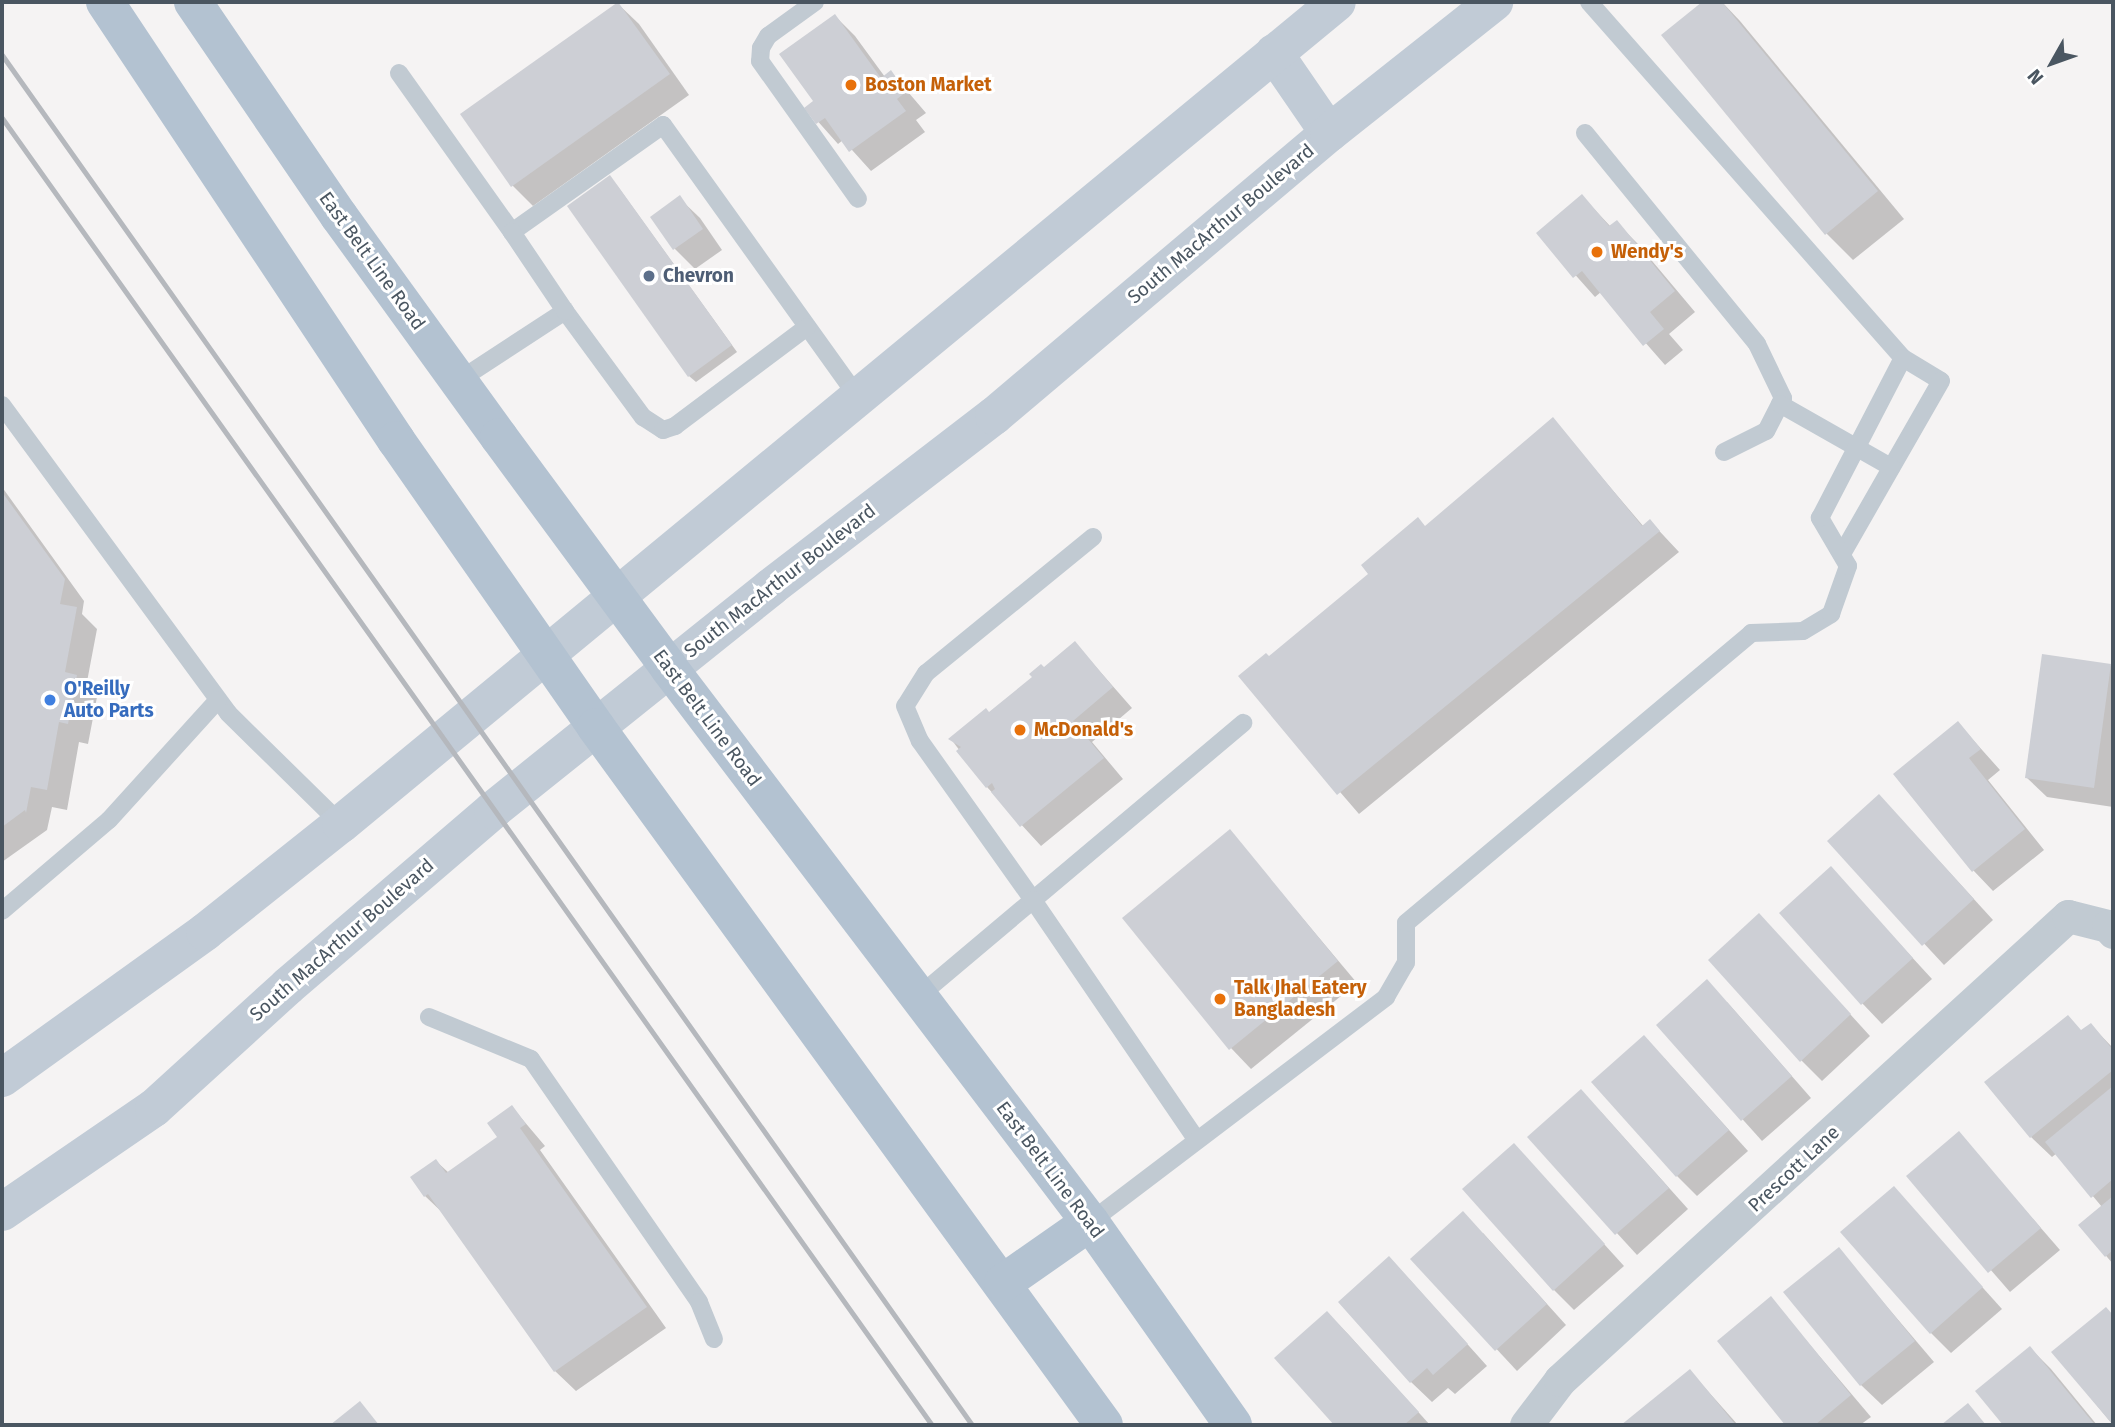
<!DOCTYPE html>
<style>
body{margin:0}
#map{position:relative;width:2115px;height:1427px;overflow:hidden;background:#f5f3f3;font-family:"Fira Sans",sans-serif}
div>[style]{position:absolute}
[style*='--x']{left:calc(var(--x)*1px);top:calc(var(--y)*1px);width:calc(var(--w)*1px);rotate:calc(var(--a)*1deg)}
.shadow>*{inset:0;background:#0003}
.building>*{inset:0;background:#cdcfd5}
.lane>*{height:18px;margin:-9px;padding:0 9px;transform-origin:9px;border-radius:9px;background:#c1cad2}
.street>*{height:33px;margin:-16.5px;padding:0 16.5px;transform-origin:16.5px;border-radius:16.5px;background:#c1cad2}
.secondary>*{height:38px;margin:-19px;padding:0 19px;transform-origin:19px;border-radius:19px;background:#c1cbd6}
.primary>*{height:38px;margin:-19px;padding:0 19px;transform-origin:19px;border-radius:19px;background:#b3c2d1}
.rail>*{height:5px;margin:-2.5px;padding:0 2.5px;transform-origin:2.5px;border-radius:2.5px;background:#b5b8bd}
.dots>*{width:19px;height:19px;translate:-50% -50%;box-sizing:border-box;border:4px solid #fff;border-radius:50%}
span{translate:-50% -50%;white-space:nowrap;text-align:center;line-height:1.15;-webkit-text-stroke:6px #fff;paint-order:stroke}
.food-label{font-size:19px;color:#c56008;font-weight:700}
.left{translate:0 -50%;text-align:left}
.street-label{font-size:19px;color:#4a5661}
.service-label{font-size:19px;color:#4e5e75;font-weight:700}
.shop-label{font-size:19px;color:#366cbe;font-weight:700}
.frame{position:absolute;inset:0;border:4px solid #4a5661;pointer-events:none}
.north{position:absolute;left:2017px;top:28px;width:70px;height:70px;-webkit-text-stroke:5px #fff;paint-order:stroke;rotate:230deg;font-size:19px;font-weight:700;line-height:28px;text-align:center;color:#4a5661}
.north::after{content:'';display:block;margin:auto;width:24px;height:32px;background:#4a5661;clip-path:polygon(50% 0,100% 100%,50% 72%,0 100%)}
</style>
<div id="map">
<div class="shadow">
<i style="clip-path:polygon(1704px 2px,1722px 2px,1740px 21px,1904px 219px,1853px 260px,1827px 234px,1664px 36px)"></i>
<i style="clip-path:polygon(618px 4px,639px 24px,689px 95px,533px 206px,513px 186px,462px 115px)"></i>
<i style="clip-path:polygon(835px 16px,855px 36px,885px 77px,891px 72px,926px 113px,916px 120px,925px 132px,871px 171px,843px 140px,838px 144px,806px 108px,815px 101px)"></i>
<i style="clip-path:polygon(616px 184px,737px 352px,696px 382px,689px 376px)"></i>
<i style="clip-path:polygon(1582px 196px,1611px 227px,1616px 222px,1637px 243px,1695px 312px,1669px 334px,1683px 350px,1665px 365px,1601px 292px,1595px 297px,1538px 233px)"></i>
<i style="clip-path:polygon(679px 198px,700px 218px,722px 250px,695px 269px,675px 249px)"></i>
<i style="clip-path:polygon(1553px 420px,1644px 527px,1650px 521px,1679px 552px,1359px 814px,1240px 676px,1269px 658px)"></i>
<i style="clip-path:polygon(2px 487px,84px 601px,82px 614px,97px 629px,86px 687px,97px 697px,88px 744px,79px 742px,67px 810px,52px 807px,47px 830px,2px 862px)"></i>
<i style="clip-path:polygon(1075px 643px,1132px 708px,1092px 742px,1123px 779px,1041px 846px,987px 787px,951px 739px,990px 713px)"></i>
<i style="clip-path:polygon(2110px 665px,2113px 668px,2113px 807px,2047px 797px,2026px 777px)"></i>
<i style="clip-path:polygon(1958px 723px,2000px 770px,1988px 780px,2044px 850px,1993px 891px,1973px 870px)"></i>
<i style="clip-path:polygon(1899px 817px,1993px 920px,1944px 965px,1829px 841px)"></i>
<i style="clip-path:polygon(1230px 832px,1357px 983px,1251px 1069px,1231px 1048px)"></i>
<i style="clip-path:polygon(1831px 869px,1932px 979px,1882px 1024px,1862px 1003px)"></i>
<i style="clip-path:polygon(1779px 936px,1870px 1036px,1822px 1081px,1801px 1060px)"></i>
<i style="clip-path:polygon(1727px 1002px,1811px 1098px,1762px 1141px,1658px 1025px)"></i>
<i style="clip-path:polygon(2091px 1025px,2113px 1048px,2113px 1264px,2080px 1225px,2102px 1207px,2057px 1153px,2052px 1157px,2031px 1137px,2082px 1032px)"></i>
<i style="clip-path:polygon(1664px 1058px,1748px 1151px,1697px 1196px,1677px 1176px)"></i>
<i style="clip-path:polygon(512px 1107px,545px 1146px,540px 1150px,666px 1328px,576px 1391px,555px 1371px,446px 1216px,425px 1196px,436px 1161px,449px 1173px,500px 1137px)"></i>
<i style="clip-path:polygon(1601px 1112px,1688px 1209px,1637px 1255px,1530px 1138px)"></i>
<i style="clip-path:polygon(1959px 1134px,2060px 1250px,2010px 1292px,1909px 1176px)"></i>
<i style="clip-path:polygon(1514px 1145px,1624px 1266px,1574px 1310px,1554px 1290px)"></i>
<i style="clip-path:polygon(1893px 1188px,2002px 1309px,1951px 1353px,1931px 1333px)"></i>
<i style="clip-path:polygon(1483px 1233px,1566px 1325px,1517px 1371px,1413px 1259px)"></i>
<i style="clip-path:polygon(1838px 1249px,1934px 1362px,1882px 1405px,1861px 1385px)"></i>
<i style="clip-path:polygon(1409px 1279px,1487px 1366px,1455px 1394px,1448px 1388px,1432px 1402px,1411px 1382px)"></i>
<i style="clip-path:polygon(1771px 1299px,1871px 1417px,1860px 1425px,1788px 1425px,1719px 1341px)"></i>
<i style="clip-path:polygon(2106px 1309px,2113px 1316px,2113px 1425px,2053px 1352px)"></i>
<i style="clip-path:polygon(1327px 1313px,1348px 1334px,1430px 1425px,1337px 1425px,1276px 1358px)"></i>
<i style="clip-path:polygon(2030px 1348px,2051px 1369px,2097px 1425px,2005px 1425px,1977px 1391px)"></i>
<i style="clip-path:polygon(1690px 1371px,1738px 1425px,1624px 1425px)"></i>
</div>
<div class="building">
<i style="clip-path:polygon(618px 2px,670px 74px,511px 187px,460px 114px)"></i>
<i style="clip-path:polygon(1702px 2px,1722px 2px,1878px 191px,1825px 235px,1661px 35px)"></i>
<i style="clip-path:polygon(835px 14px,881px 78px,891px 70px,906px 92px,897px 99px,906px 111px,849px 152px,825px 118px,816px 124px,804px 108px,813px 101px,779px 54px)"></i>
<i style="clip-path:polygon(610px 175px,732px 345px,688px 377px,567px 206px)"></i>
<i style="clip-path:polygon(1582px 194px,1609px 226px,1617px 220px,1675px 291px,1650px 312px,1664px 329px,1643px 346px,1582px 271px,1573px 278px,1536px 233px)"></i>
<i style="clip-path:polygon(680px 195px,703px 229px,673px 250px,650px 217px)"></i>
<i style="clip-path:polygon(1553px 417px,1642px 526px,1650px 519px,1660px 531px,1337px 795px,1238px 676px,1266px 653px,1269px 656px,1368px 574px,1361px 565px,1418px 517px,1425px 526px)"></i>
<i style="clip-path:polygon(2px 492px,65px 579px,60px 604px,77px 607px,65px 672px,77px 675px,68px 724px,59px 722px,47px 790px,31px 787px,26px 813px,25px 810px,2px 827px)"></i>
<i style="clip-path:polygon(1075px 641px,1113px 687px,1073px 721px,1104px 758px,1020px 827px,991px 792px,995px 789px,992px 783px,986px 788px,956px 751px,961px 747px,948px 739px,986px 708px,989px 712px,1032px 677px,1029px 674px,1041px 664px,1044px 667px)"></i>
<i style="clip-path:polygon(2042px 654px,2111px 664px,2094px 788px,2025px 778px)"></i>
<i style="clip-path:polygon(1958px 721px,1981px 749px,1969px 758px,2025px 829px,1972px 872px,1893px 774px)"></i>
<i style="clip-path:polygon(1879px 794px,1974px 899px,1922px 946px,1827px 841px)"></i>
<i style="clip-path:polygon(1230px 829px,1338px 961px,1229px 1050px,1122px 918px)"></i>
<i style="clip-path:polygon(1831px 866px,1913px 958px,1861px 1005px,1779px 913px)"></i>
<i style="clip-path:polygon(1759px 913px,1851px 1014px,1800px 1062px,1708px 960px)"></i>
<i style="clip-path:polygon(1707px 979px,1792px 1076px,1741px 1121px,1656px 1025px)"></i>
<i style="clip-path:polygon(2068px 1015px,2081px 1030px,2091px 1023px,2113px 1050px,2113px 1070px,2030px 1138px,1984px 1082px)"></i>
<i style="clip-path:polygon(1644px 1035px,1729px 1130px,1676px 1177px,1591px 1082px)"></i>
<i style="clip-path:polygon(2113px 1086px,2113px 1179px,2091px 1198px,2045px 1142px)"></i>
<i style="clip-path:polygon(1581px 1089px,1669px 1188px,1615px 1235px,1527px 1137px)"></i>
<i style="clip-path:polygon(512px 1105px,526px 1124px,520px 1128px,647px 1307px,554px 1372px,428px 1194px,424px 1197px,410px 1177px,436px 1159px,446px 1173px,497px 1137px,487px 1123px)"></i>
<i style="clip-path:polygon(1959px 1131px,2041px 1228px,1988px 1273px,1906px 1176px)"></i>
<i style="clip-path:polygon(1514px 1143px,1605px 1244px,1553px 1291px,1462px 1189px)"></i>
<i style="clip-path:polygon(1894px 1186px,1983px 1287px,1930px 1334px,1840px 1232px)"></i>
<i style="clip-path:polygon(2113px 1196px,2113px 1250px,2105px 1257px,2078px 1225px)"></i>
<i style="clip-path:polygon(1463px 1211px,1547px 1304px,1495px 1351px,1410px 1259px)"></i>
<i style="clip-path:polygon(1839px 1247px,1915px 1341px,1860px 1386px,1783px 1292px)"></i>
<i style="clip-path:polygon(1389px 1256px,1468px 1344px,1433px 1375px,1427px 1368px,1410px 1383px,1338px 1302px)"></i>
<i style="clip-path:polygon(1771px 1296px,1851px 1395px,1815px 1425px,1785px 1425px,1717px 1341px)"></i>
<i style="clip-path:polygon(2106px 1307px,2113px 1315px,2113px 1425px,2051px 1352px)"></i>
<i style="clip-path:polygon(1327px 1311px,1419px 1412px,1404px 1425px,1334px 1425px,1274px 1358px)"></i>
<i style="clip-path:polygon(2030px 1346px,2095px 1425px,2003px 1425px,1975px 1391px)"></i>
<i style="clip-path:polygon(1690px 1369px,1735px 1424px,1621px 1425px)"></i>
<i style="clip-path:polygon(360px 1401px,379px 1425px,330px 1425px)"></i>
<i style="clip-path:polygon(1968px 1403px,1986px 1425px,1941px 1425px)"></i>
</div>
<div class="lane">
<i style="--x:815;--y:2;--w:58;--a:144.1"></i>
<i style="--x:768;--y:36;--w:14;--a:120"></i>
<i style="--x:761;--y:48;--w:13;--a:94"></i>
<i style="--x:760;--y:61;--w:169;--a:54.6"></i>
<i style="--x:1589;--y:2;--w:475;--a:48.6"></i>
<i style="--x:1903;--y:358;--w:44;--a:31.2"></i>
<i style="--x:1941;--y:381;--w:199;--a:119.8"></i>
<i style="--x:399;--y:73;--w:195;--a:54.6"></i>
<i style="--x:512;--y:232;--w:185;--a:-35.3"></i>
<i style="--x:663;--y:125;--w:337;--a:54.4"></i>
<i style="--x:1585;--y:133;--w:272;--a:50.8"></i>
<i style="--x:1757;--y:344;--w:60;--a:64.3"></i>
<i style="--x:1783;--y:398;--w:37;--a:117"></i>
<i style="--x:1766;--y:431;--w:47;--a:153.4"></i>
<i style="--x:565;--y:311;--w:132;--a:53.7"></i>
<i style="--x:643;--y:417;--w:24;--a:33"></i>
<i style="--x:663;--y:430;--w:13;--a:-18"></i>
<i style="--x:675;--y:426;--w:165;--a:-36.9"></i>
<i style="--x:458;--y:381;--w:128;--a:-33.2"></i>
<i style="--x:565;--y:311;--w:95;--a:-123.9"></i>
<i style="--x:1780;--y:404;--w:128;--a:29.6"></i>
<i style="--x:2;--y:405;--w:382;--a:53.7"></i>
<i style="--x:228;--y:713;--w:158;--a:44.5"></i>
<i style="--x:1093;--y:537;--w:215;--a:140.8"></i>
<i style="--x:926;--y:673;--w:39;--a:122"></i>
<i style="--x:905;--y:706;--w:38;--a:67"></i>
<i style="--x:920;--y:741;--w:195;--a:54.6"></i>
<i style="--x:1033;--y:900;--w:275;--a:-40.1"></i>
<i style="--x:2;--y:911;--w:140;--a:-40.4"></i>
<i style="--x:109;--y:820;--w:162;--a:-47.8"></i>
<i style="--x:919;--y:996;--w:149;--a:-40.1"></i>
<i style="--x:1033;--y:900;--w:291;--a:55.7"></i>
<i style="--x:429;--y:1017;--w:110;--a:22.4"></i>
<i style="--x:531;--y:1059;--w:295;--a:55.3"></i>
<i style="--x:699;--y:1302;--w:40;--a:68"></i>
<i style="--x:1090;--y:1222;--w:372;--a:-37.2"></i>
<i style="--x:1386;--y:997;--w:39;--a:-60"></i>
<i style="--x:1406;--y:963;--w:40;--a:-90"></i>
<i style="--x:1406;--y:923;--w:451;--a:-40"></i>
<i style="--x:1751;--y:633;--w:52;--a:-2.2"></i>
<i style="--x:1803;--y:631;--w:33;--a:-31"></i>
<i style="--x:1831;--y:614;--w:51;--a:-70.5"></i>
<i style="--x:1848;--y:566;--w:56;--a:-120.3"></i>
<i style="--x:1820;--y:518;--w:180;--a:-62.6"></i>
</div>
<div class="street">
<i style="--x:1526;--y:1425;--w:56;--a:-52.9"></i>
<i style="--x:1560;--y:1380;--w:688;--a:-42.41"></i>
<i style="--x:2068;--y:916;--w:41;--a:14"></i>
<i style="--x:2108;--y:926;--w:8;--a:50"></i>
</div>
<div class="secondary">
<i style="--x:1274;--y:53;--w:97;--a:55.5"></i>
<i style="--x:2;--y:1078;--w:250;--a:-35.7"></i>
<i style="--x:205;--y:932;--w:174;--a:-38.5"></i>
<i style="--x:341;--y:824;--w:1291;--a:-39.53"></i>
<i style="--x:2;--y:1212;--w:184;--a:-34.4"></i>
<i style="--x:154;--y:1108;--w:181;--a:-42.3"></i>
<i style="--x:288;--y:986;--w:270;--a:-40.6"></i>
<i style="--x:493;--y:810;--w:356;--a:-38.7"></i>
<i style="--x:771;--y:587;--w:281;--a:-37.5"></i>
<i style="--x:994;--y:416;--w:439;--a:-40.2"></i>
<i style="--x:1329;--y:133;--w:211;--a:-38.4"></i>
</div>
<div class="primary">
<i style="--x:105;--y:2;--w:526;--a:56.4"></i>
<i style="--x:396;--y:440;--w:350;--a:55.1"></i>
<i style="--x:596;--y:727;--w:863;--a:53.95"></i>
<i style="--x:193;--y:2;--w:259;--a:55.7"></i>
<i style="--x:339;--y:216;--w:273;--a:54.1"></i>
<i style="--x:499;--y:437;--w:287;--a:53.6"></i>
<i style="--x:669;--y:668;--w:696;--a:52.77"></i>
<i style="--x:1090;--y:1222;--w:248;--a:54.8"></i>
<i style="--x:1003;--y:1283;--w:106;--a:-35"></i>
</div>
<div class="rail">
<i style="--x:2;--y:55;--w:1679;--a:54.7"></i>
<i style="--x:2;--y:118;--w:1604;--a:54.57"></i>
</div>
<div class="dots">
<i style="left:851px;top:85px;background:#e8710a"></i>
<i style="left:1597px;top:252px;background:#e8710a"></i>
<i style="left:649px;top:276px;background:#5c6f8a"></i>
<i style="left:50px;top:700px;background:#3f7fe0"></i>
<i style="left:1020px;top:730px;background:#e8710a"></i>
<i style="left:1220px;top:999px;background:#e8710a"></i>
</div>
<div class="food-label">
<span class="left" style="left:865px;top:85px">Boston Market</span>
<span class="left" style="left:1611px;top:252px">Wendy's</span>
<span class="left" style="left:1034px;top:730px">McDonald's</span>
<span class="left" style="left:1234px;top:999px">Talk Jhal Eatery<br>Bangladesh</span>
</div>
<div class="street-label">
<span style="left:1221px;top:224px;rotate:-40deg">South MacArthur Boulevard</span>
<span style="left:372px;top:261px;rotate:54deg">East Belt Line Road</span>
<span style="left:780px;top:581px;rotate:-38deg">South MacArthur Boulevard</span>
<span style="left:707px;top:718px;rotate:53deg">East Belt Line Road</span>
<span style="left:342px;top:940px;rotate:-41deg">South MacArthur Boulevard</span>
<span style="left:1794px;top:1169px;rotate:-43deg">Prescott Lane</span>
<span style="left:1050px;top:1170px;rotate:53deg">East Belt Line Road</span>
</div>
<div class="service-label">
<span class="left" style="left:663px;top:276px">Chevron</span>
</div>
<div class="shop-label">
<span class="left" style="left:64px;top:700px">O'Reilly<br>Auto Parts</span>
</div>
<div class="frame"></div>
<div class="north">N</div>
</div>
